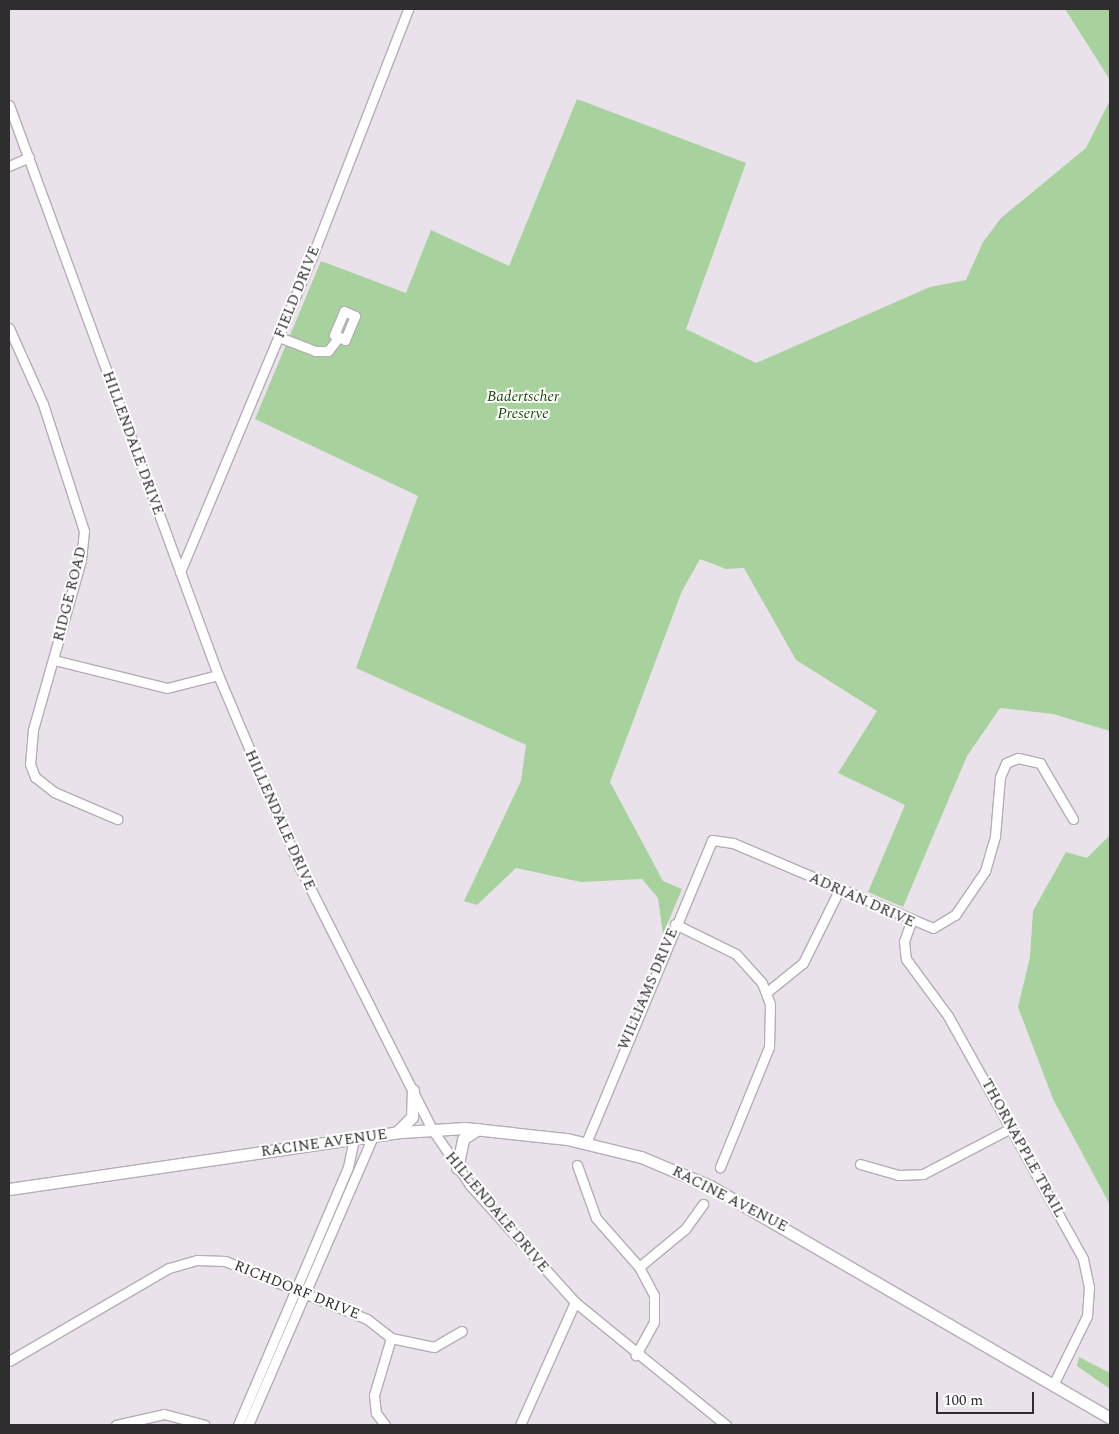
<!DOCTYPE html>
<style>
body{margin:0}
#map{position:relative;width:1119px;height:1434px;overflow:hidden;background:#eae2eb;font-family:Spectral,serif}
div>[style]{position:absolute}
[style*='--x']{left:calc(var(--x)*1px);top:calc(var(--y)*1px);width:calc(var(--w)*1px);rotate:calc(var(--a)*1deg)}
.green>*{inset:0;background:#a8d29d}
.roads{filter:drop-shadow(1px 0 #b5adb5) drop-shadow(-1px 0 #b5adb5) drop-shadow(0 1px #b5adb5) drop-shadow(0 -1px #b5adb5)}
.minor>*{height:9px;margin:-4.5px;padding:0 4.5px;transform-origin:4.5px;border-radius:4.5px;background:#fff}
.major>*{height:11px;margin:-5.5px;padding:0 5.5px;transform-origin:5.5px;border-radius:5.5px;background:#fff}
span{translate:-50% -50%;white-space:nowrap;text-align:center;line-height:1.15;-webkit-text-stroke:4px #fff;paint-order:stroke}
.street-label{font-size:15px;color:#302d31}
.park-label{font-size:15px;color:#184a05;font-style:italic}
.frame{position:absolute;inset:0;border:10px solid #302d31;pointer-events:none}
.scale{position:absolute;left:936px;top:1392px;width:98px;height:22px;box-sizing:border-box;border:2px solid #302d31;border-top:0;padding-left:6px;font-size:15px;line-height:18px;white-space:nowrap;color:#302d31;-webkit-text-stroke:4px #fff;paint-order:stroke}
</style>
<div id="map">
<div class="green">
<i style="clip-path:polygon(1065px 9px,1110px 9px,1110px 80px,1093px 53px)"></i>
<i style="clip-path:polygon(577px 99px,746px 163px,686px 329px,756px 363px,930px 287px,966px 280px,983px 242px,1001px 218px,1086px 148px,1110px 100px,1110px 731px,1053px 714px,1000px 708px,967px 756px,903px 907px,868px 892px,905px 805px,838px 773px,877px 711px,796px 660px,744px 568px,726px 569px,700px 559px,682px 591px,610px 782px,663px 881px,682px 889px,663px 934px,658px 898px,642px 879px,581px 882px,516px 868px,477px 905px,464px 901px,521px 781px,526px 745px,356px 668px,418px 496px,255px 419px,321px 261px,406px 293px,431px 230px,509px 266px)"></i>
<i style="clip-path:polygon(1110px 835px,1110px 1205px,1053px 1099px,1018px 1007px,1030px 957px,1033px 911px,1066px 852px,1087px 858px)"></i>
<i style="clip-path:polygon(1079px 1357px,1110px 1373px,1110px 1389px,1077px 1366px)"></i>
</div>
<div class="roads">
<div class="minor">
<i style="--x:9;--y:105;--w:607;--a:69.86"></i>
<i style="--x:218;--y:675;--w:210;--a:67"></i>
<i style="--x:300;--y:868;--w:292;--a:63.2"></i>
<i style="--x:432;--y:1129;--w:68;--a:55.8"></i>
<i style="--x:470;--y:1185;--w:157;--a:48.1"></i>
<i style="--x:575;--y:1302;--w:195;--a:39.2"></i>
<i style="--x:9;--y:166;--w:22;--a:-24"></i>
<i style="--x:9;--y:328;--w:83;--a:65.9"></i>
<i style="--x:43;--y:404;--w:133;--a:72.1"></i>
<i style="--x:84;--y:531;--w:29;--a:96"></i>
<i style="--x:81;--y:560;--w:177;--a:105.8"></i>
<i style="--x:33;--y:730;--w:34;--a:95"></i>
<i style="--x:30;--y:764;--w:14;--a:69"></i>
<i style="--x:35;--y:777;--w:24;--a:38"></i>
<i style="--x:54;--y:792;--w:69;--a:23.2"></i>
<i style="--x:279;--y:337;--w:39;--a:21"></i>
<i style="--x:315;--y:351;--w:13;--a:0"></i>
<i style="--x:328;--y:351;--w:18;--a:-52"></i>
<i style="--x:339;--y:337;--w:5;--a:-158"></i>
<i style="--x:334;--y:335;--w:26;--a:-67"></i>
<i style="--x:344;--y:311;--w:12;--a:24"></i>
<i style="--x:355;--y:316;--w:26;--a:113"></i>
<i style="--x:345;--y:340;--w:7;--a:-153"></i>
<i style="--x:180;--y:572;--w:342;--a:-67.3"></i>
<i style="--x:312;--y:257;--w:266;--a:-68.8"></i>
<i style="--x:54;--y:660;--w:116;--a:13.9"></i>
<i style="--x:167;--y:688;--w:53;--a:-14.3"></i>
<i style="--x:911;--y:922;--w:20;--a:110"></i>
<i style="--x:904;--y:941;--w:18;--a:84"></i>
<i style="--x:906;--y:959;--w:71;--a:53.6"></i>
<i style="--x:948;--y:1016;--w:278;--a:60.9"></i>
<i style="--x:1083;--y:1259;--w:29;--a:78"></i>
<i style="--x:1089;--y:1287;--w:29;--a:94"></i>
<i style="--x:1087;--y:1316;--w:77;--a:116.2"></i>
<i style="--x:675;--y:924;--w:68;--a:26.2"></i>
<i style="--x:736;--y:954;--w:39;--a:48"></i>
<i style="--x:762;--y:983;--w:22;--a:69"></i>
<i style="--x:770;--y:1004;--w:43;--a:91.3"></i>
<i style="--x:769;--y:1047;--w:130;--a:112.2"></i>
<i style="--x:767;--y:992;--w:46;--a:-38.9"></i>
<i style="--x:803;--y:963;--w:81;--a:-63.7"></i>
<i style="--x:586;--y:1143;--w:328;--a:-67.4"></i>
<i style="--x:712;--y:840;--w:21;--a:8"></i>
<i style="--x:733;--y:843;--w:217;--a:23"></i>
<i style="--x:933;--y:928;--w:26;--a:-31"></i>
<i style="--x:955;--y:915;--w:53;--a:-55.7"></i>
<i style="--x:985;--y:871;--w:36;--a:-74"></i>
<i style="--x:995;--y:836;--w:59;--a:-85.2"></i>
<i style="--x:1000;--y:777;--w:15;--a:-67"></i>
<i style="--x:1006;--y:763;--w:13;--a:-23"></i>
<i style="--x:1018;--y:758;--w:23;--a:13"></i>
<i style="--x:1040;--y:763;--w:65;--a:59.5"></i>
<i style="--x:860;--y:1164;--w:40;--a:16"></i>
<i style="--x:898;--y:1175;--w:25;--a:-2"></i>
<i style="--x:923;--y:1174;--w:99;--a:-27.6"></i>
<i style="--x:577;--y:1165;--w:56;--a:70.3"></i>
<i style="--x:596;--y:1218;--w:65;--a:48.7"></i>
<i style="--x:639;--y:1267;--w:32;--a:62"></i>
<i style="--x:654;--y:1295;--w:27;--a:90"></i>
<i style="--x:654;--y:1322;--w:38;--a:119"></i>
<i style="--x:639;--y:1267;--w:60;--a:-39.6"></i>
<i style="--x:685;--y:1229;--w:31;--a:-54"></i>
<i style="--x:391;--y:1338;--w:44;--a:11.8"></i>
<i style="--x:434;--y:1347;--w:32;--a:-30"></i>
<i style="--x:9;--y:1361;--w:185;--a:-30.2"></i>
<i style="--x:169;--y:1268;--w:29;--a:-16"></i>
<i style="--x:197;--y:1260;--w:28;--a:2"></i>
<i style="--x:225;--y:1261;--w:153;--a:22.2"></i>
<i style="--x:367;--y:1319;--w:31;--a:38"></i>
<i style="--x:391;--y:1338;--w:59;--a:106.6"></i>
<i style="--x:374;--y:1395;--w:18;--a:84"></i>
<i style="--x:376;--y:1413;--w:15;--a:53"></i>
<i style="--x:116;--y:1425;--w:49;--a:-12.9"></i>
<i style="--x:164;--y:1414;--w:42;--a:15"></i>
<i style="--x:238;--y:1425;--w:280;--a:-66.9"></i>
<i style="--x:348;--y:1167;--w:30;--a:-78"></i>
<i style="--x:248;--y:1425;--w:315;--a:-66.6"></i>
<i style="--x:520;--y:1425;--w:135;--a:-65.9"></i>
</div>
<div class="major">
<i style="--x:398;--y:1131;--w:20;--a:-45"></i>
<i style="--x:412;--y:1117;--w:27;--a:-88"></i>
<i style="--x:457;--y:1168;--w:30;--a:-78"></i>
<i style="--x:463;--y:1139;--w:18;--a:-34"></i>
<i style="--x:9;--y:1189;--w:397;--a:-8.3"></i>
<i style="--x:402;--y:1132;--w:63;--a:-3.6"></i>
<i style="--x:465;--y:1128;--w:103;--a:6.2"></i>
<i style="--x:567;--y:1139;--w:76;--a:13.7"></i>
<i style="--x:641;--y:1157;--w:75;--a:22.8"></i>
<i style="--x:710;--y:1186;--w:462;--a:30.1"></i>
</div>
</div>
<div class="street-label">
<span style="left:297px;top:292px;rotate:-68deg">FIELD DRIVE</span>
<span style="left:133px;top:443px;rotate:70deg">HILLENDALE DRIVE</span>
<span style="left:70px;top:594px;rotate:-76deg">RIDGE ROAD</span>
<span style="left:280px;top:820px;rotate:66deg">HILLENDALE DRIVE</span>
<span style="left:862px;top:900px;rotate:24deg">ADRIAN DRIVE</span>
<span style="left:648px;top:989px;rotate:-67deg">WILLIAMS DRIVE</span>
<span style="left:324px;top:1143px;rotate:-8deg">RACINE AVENUE</span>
<span style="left:1023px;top:1148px;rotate:61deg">THORNAPPLE TRAIL</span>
<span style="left:730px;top:1199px;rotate:27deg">RACINE AVENUE</span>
<span style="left:497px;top:1212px;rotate:50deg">HILLENDALE DRIVE</span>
<span style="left:297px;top:1290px;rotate:22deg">RICHDORF DRIVE</span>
</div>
<div class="park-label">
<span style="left:523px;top:405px">Badertscher<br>Preserve</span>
</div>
<div class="frame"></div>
<div class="scale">100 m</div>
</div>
